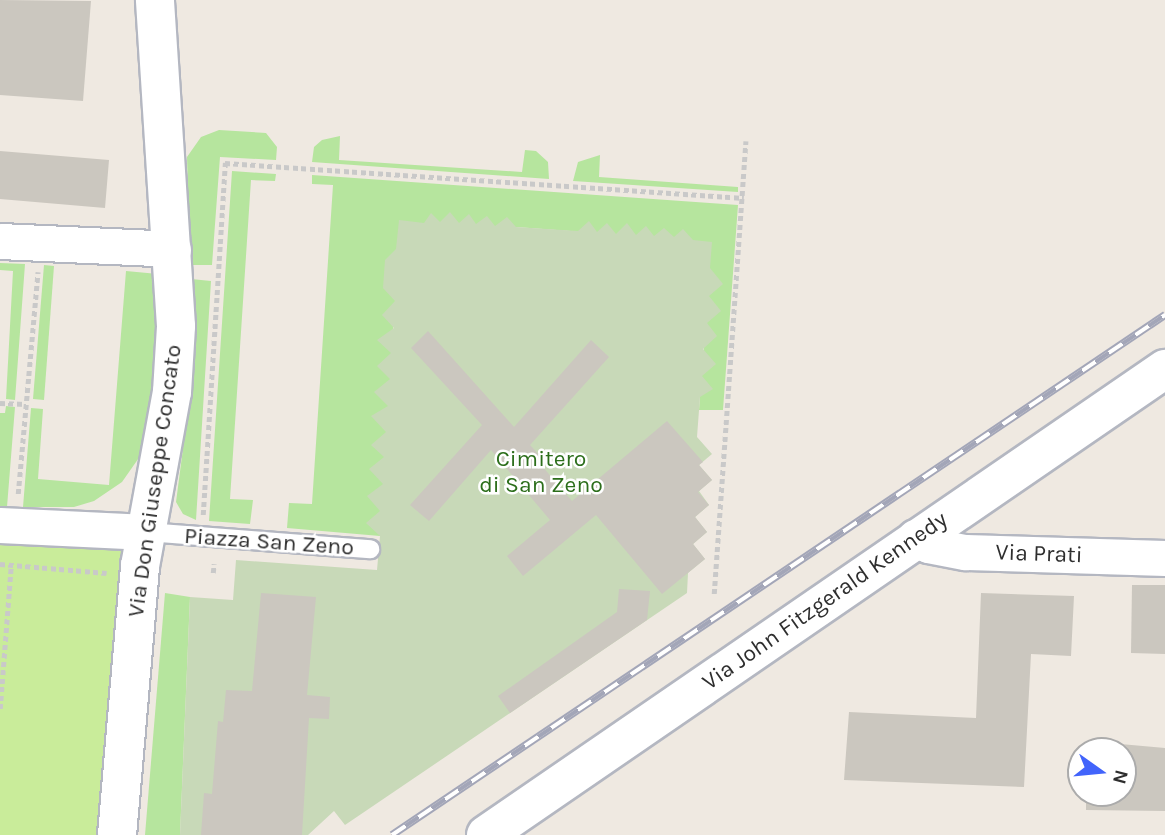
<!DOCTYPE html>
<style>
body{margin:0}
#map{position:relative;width:1165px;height:835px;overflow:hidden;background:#efe9e1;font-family:Karla,sans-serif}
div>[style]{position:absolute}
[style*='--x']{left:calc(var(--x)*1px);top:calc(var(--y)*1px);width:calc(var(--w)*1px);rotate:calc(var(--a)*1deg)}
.green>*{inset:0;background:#b6e59e}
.cemetery>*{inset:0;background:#c8d9b8}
.pitch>*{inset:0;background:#c9ec9a}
.building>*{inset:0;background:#cbc7bf}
.path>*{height:4.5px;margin-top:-2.25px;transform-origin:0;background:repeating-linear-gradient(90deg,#c9c9c9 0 5px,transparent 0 8.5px)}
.roads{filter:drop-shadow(2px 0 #b4b7c1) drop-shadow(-2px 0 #b4b7c1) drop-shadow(0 2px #b4b7c1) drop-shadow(0 -2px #b4b7c1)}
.lane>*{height:18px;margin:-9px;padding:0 9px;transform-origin:9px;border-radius:9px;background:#fff}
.street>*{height:35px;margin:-17.5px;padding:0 17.5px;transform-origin:17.5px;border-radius:17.5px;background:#fff}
.secondary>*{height:38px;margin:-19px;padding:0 19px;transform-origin:19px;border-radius:19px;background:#fff}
.rail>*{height:8px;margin-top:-4px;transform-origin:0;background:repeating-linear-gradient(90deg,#fff 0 16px,#a3a6b8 0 32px);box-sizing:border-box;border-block:2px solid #a3a6b8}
span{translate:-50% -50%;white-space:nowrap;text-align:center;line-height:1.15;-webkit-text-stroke:5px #fff;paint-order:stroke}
.park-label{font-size:23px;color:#2c6e1b}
.street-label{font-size:23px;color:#2e2e2e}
.north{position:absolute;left:1067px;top:737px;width:70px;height:70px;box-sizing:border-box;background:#fff;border:2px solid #ababab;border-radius:50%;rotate:105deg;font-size:19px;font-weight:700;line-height:28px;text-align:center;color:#2e2e2e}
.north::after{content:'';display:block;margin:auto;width:24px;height:32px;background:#4264fb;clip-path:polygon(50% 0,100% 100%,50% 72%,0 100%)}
</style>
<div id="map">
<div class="green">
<i style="clip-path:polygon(219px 130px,266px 133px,277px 147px,276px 160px,220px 157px,212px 265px,190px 265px,187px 157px,201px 137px)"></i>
<i style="clip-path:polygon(340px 136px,339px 160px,522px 172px,525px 150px,536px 151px,548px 162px,549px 179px,312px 162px,314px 147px,322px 140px)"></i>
<i style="clip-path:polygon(600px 155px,599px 177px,738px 187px,738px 192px,573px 181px,578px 162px)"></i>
<i style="clip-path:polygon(232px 171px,276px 174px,275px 181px,251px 180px,230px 499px,253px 500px,250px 524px,209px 521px)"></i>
<i style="clip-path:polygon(312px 175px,738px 205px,723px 410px,699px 410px,710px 268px,693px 240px,516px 227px,395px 301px,380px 536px,287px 528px,289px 503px,312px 504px,333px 185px,312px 184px)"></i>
<i style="clip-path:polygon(0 263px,25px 264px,15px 400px,6px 399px,13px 271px,0 270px)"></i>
<i style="clip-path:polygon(44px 265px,54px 266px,44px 400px,33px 399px)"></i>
<i style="clip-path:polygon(126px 271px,158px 274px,154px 404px,143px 452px,122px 482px,94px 501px,74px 507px,23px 507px,31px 408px,43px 409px,38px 479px,109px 485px)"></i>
<i style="clip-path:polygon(191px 279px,211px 281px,196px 520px,183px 514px,176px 502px,190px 395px)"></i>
<i style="clip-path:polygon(6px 406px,15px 407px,7px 507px,0 507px,0 413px,5px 413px)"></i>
<i style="clip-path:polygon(165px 593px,190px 597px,180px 835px,145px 835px)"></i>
</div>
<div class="cemetery">
<i style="clip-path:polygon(450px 212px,459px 223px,469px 214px,476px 224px,487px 216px,495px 226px,507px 217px,516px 227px,578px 231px,589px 221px,597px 232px,607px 223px,616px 234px,627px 223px,636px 235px,646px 226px,654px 236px,664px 228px,674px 237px,683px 229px,693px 240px,712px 242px,710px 268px,723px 284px,709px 296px,721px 311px,707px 323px,717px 336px,703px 349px,716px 364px,702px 376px,713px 389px,700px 397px,697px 437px,712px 454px,699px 465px,712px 480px,699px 491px,709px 505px,695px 517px,707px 532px,693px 544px,705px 559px,688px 573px,687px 593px,345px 825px,334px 811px,308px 835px,180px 835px,190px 597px,233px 600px,236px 560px,377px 570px,380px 536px,366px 523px,380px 511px,367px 496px,383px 484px,369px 469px,384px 457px,371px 445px,386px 432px,371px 416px,388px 406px,374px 392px,390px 379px,377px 366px,391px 353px,377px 340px,394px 328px,382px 315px,395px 301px,383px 288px,385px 260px,396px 249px,399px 220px,424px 223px,431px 213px,440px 222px)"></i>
</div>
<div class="pitch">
<i style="clip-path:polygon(0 531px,116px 545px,124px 554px,103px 835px,0 835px)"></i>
</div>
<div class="building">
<i style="clip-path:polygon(0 0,91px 1px,83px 101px,0 95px)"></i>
<i style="clip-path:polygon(0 151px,109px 160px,105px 208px,0 199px)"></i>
<i style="clip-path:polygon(428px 331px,514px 427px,591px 340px,609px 357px,530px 445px,540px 456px,536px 459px,572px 501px,667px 421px,703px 462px,699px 465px,712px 480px,698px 492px,709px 505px,695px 517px,707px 532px,693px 544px,705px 559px,662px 594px,596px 515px,523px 576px,507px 556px,550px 520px,491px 450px,429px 521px,410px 505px,482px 425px,411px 348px)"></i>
<i style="clip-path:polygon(1132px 585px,1165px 585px,1165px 654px,1131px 653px)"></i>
<i style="clip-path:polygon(619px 589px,650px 591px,647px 620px,510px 713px,498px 696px,617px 612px)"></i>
<i style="clip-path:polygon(261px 593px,316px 597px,307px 695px,330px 697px,329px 719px,309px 718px,302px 835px,201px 835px,204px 793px,212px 794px,218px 721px,223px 722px,226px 690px,252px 691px)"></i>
<i style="clip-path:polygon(981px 593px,1074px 596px,1071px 656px,1031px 654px,1024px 787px,844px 780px,849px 712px,976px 718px)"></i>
<i style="clip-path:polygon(1087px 741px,1165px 748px,1165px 811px,1086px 810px,1086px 793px,1123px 793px,1123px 751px,1087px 751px)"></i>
</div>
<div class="path">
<i style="--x:0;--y:403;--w:26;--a:2"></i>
<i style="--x:18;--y:494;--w:223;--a:-84.9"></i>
<i style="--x:203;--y:515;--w:353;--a:-86.4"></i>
<i style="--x:225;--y:163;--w:520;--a:3.86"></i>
<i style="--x:0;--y:564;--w:107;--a:4.8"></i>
<i style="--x:213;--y:573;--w:9;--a:-84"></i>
<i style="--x:714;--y:594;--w:454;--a:-86"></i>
<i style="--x:0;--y:709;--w:144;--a:-85.6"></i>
</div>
<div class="roads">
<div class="lane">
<i style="--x:147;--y:532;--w:224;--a:4.4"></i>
</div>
<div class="street">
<i style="--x:0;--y:241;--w:173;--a:2.6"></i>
<i style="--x:0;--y:525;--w:147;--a:2.7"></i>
<i style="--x:915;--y:537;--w:15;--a:32"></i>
<i style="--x:928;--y:545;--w:38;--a:11"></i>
<i style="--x:965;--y:552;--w:200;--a:1.7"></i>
</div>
<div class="secondary">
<i style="--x:117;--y:835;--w:270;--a:-85.1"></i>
<i style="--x:140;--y:566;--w:177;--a:-79.6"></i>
<i style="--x:172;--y:392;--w:66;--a:-86.5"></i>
<i style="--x:176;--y:326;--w:327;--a:-93.7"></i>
<i style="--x:486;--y:835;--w:824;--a:-34.46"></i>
</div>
</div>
<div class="rail">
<i style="--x:392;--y:835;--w:932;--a:-33.93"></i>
</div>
<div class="park-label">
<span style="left:541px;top:472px">Cimitero<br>di San Zeno</span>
</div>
<div class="street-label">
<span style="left:155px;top:481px;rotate:-82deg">Via Don Giuseppe Concato</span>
<span style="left:269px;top:542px;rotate:4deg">Piazza San Zeno</span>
<span style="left:1039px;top:554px;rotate:2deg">Via Prati</span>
<span style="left:825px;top:601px;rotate:-35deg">Via John Fitzgerald Kennedy</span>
</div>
<div class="north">N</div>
</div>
